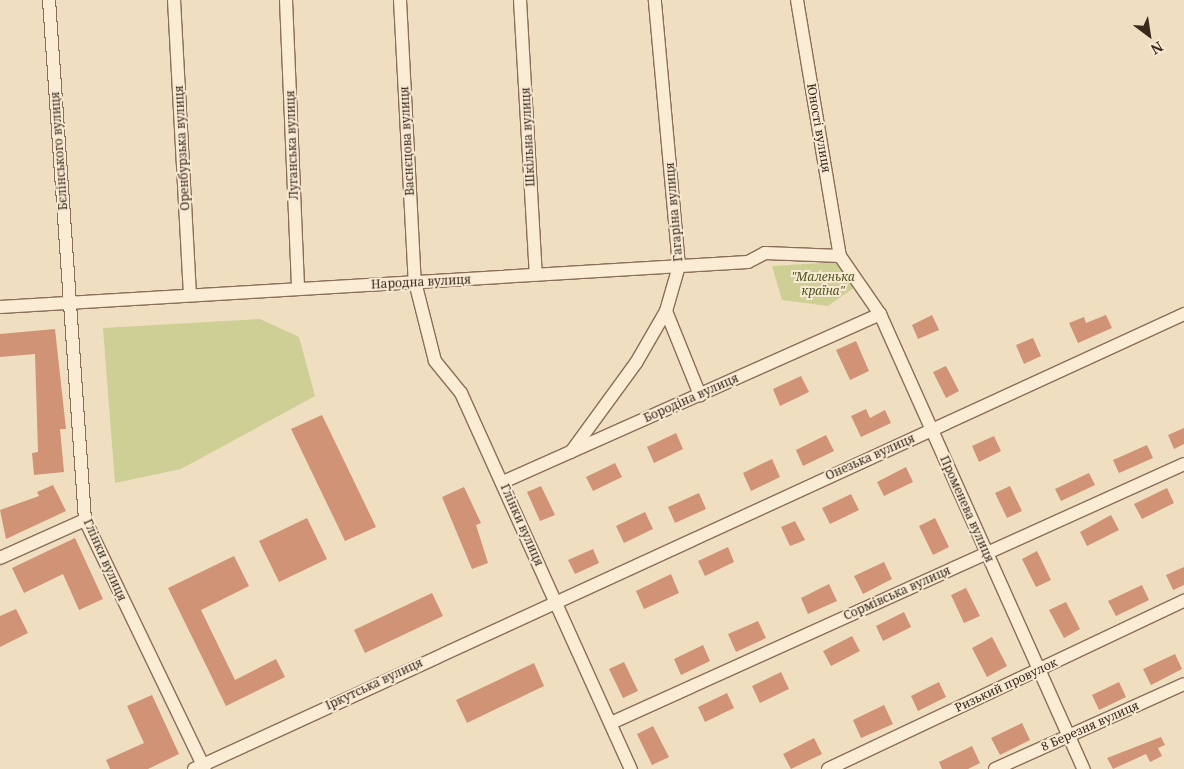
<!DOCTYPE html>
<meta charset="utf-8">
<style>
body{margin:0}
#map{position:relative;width:1184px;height:769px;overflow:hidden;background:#f0dec1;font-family:"Noto Serif",serif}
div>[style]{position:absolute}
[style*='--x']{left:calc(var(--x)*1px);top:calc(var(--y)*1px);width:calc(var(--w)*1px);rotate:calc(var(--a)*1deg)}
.green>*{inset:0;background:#cdcf95}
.building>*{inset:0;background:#d09375}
.roads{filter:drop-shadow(1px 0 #8b6e58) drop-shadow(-1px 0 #8b6e58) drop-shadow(0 1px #8b6e58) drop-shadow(0 -1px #8b6e58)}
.minor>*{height:12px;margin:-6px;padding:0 6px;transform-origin:6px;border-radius:6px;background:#faecd5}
span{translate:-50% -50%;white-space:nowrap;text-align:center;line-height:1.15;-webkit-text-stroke:4px #f7e9d2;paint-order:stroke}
.street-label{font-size:12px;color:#3a281d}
.park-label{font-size:12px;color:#4f5722;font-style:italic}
.north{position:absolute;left:1124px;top:10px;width:50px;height:50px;-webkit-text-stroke:4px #f7e9d2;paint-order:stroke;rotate:149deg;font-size:14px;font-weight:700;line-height:20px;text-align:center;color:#3a281d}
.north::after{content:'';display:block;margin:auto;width:18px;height:22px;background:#3a281d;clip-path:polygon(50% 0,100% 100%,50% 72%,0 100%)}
</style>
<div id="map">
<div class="green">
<i style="clip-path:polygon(839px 262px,858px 285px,828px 306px,782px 300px,772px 266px)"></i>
<i style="clip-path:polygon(260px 319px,299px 337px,315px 396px,181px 469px,115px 483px,103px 328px)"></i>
</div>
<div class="building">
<i style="clip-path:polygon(932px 315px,939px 330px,918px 339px,912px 325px)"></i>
<i style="clip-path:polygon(1106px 315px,1112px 328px,1078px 343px,1069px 323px,1084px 317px,1086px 323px)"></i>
<i style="clip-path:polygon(55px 329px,66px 429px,60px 429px,64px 472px,34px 475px,32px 453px,38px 452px,35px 354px,0 357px,0 334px)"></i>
<i style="clip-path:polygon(1033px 338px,1041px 356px,1024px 364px,1016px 345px)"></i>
<i style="clip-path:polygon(856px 341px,869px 371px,850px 380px,836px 350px)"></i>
<i style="clip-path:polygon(946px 366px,959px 391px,946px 398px,933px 372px)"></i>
<i style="clip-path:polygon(801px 376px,809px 392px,780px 406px,773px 389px)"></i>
<i style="clip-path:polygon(866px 409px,870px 418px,885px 410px,891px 423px,861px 437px,851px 416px)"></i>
<i style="clip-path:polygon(322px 415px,376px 527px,345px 541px,291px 429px)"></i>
<i style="clip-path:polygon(1184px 428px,1184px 444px,1174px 449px,1168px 435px)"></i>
<i style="clip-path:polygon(676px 433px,683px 449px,654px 463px,647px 447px)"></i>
<i style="clip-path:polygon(826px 435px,834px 451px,803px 466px,796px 450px)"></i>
<i style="clip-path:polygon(994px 436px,1001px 451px,979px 462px,972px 446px)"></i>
<i style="clip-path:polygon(1147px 445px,1153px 458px,1119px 473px,1113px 460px)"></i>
<i style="clip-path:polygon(772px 459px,780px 477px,751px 491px,743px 473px)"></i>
<i style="clip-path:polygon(615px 463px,622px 477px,593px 491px,586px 477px)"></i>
<i style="clip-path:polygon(906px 467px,913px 482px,884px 496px,877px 482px)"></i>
<i style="clip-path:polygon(1089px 473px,1095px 485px,1061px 501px,1055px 489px)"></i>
<i style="clip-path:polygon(53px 485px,66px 511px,6px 539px,0 510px,39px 496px,37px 492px)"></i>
<i style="clip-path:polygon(541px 486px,555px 515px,540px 521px,527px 492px)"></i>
<i style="clip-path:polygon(1010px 486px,1022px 511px,1007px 518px,995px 493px)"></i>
<i style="clip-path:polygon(464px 487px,481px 523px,476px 525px,488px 563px,472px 569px,442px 497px)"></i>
<i style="clip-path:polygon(1167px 488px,1174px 503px,1142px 519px,1134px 504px)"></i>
<i style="clip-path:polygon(699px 493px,706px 509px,675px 523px,668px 507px)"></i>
<i style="clip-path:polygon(851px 494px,859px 510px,830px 524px,822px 508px)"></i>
<i style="clip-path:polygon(645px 512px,653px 529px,624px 543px,616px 526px)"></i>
<i style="clip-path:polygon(1111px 515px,1119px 530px,1087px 546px,1080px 532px)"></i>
<i style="clip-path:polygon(307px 518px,327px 559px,279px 582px,259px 541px)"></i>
<i style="clip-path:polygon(935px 518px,949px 547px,933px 555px,919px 526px)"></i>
<i style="clip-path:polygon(795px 521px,805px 540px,790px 546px,781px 527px)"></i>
<i style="clip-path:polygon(75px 538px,103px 599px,79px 610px,63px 574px,24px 593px,12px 568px)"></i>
<i style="clip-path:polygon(728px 547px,734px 562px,705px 576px,698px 561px)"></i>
<i style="clip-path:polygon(593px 549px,599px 563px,575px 574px,568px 560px)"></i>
<i style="clip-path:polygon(1037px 551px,1051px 580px,1036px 587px,1022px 559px)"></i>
<i style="clip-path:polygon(234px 556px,249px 586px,201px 610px,235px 680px,276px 659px,285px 677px,226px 706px,168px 588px)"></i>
<i style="clip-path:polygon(884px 562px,892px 579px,863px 594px,854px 576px)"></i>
<i style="clip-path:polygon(1184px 567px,1184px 585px,1173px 590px,1166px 575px)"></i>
<i style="clip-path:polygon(671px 574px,679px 593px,644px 609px,636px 591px)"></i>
<i style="clip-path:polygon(829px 584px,837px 601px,808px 614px,801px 598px)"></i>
<i style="clip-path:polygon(1142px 585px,1149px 600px,1116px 616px,1108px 601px)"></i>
<i style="clip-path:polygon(966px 588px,980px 616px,964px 623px,951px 595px)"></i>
<i style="clip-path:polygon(432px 593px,443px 616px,365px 653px,354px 630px)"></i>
<i style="clip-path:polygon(1066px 602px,1080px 629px,1064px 638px,1049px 610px)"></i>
<i style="clip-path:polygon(16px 609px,28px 633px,0 647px,0 616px)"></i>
<i style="clip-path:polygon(904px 612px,911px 627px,883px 641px,876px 626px)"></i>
<i style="clip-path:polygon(758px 621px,766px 638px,736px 652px,728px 634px)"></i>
<i style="clip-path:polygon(852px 636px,860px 651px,831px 666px,823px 651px)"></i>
<i style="clip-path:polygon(992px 637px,1007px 666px,987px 677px,972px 648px)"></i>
<i style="clip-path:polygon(703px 645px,710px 661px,681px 675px,674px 659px)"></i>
<i style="clip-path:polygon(1175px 654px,1182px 669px,1151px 685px,1143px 669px)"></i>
<i style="clip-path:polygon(624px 662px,638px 691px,623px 698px,609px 669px)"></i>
<i style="clip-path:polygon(534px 663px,544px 686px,467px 723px,456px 700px)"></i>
<i style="clip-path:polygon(781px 672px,789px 689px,760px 703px,752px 686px)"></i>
<i style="clip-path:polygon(939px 682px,946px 697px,918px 711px,911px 696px)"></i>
<i style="clip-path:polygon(1119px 682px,1126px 697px,1099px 710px,1092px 695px)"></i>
<i style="clip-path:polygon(727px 693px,734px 708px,705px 722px,698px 707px)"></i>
<i style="clip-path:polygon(152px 695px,179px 754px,148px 769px,110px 769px,106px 760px,144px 743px,127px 706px)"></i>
<i style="clip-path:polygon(884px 705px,893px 724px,861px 738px,853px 720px)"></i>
<i style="clip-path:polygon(1022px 723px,1030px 740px,1000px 755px,991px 738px)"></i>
<i style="clip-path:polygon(653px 726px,669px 757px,652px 765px,637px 734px)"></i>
<i style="clip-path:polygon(1161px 737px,1165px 745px,1158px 748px,1162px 756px,1150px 762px,1146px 754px,1113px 769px,1107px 758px)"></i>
<i style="clip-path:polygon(814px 738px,822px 754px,791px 769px,783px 754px)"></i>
<i style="clip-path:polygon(972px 746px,980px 763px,968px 769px,942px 769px,939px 762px)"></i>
</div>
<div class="roads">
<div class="minor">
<i style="--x:49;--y:0;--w:521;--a:86.04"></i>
<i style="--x:85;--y:520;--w:276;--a:64.3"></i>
<i style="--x:174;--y:0;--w:295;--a:86.9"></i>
<i style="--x:286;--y:0;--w:289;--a:87.6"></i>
<i style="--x:400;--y:0;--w:282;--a:87"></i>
<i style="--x:415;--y:282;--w:81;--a:75.8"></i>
<i style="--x:435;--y:361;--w:41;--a:50.9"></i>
<i style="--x:461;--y:393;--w:413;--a:65.7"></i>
<i style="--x:520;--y:0;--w:275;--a:86.7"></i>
<i style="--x:797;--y:0;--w:260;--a:80.5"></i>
<i style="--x:840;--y:256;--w:70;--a:55.4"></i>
<i style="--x:880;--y:314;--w:499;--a:65.9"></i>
<i style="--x:0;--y:307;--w:749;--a:-3.44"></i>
<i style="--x:748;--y:262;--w:19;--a:-28"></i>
<i style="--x:765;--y:253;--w:75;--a:2.3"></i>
<i style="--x:666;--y:311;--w:91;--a:68"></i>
<i style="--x:571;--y:452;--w:110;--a:-53.9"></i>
<i style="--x:636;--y:363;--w:60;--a:-60"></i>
<i style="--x:666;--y:311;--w:47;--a:-73.9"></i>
<i style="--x:679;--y:266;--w:267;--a:-95.2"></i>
<i style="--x:503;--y:482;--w:413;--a:-24"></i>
<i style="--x:0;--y:558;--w:93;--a:-24.1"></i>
<i style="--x:611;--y:723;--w:629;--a:-24.32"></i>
<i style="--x:194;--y:769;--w:1090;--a:-24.68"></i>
<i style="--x:828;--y:769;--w:394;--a:-25.3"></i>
<i style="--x:995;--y:769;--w:207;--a:-24.2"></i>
</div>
</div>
<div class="street-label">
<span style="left:819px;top:128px;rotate:80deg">Юності вулиця</span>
<span style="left:528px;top:137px;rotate:-93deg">Шкільна вулиця</span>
<span style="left:407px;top:141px;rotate:-93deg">Васнєцова вулиця</span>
<span style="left:292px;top:145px;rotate:-92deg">Луганська вулиця</span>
<span style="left:182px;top:148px;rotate:-93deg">Оренбурзька вулиця</span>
<span style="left:59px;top:151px;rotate:-94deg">Бєлінського вулиця</span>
<span style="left:674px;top:212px;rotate:-95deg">Гагаріна вулиця</span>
<span style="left:421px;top:282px;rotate:-3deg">Народна вулиця</span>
<span style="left:691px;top:398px;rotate:-24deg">Бородіна вулиця</span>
<span style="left:870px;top:457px;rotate:-24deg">Онезька вулиця</span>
<span style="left:967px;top:509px;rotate:66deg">Променева вулиця</span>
<span style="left:522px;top:525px;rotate:66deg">Глінки вулиця</span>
<span style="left:105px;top:560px;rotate:66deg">Глінки вулиця</span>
<span style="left:897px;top:593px;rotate:-24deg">Сормівська вулиця</span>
<span style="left:374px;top:684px;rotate:-25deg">Іркутська вулиця</span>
<span style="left:1006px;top:685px;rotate:-25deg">Ризький провулок</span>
<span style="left:1090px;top:726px;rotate:-24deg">8 Березня вулиця</span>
</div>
<div class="park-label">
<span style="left:823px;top:284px">"Маленька<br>країна"</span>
</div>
<div class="north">N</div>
</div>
